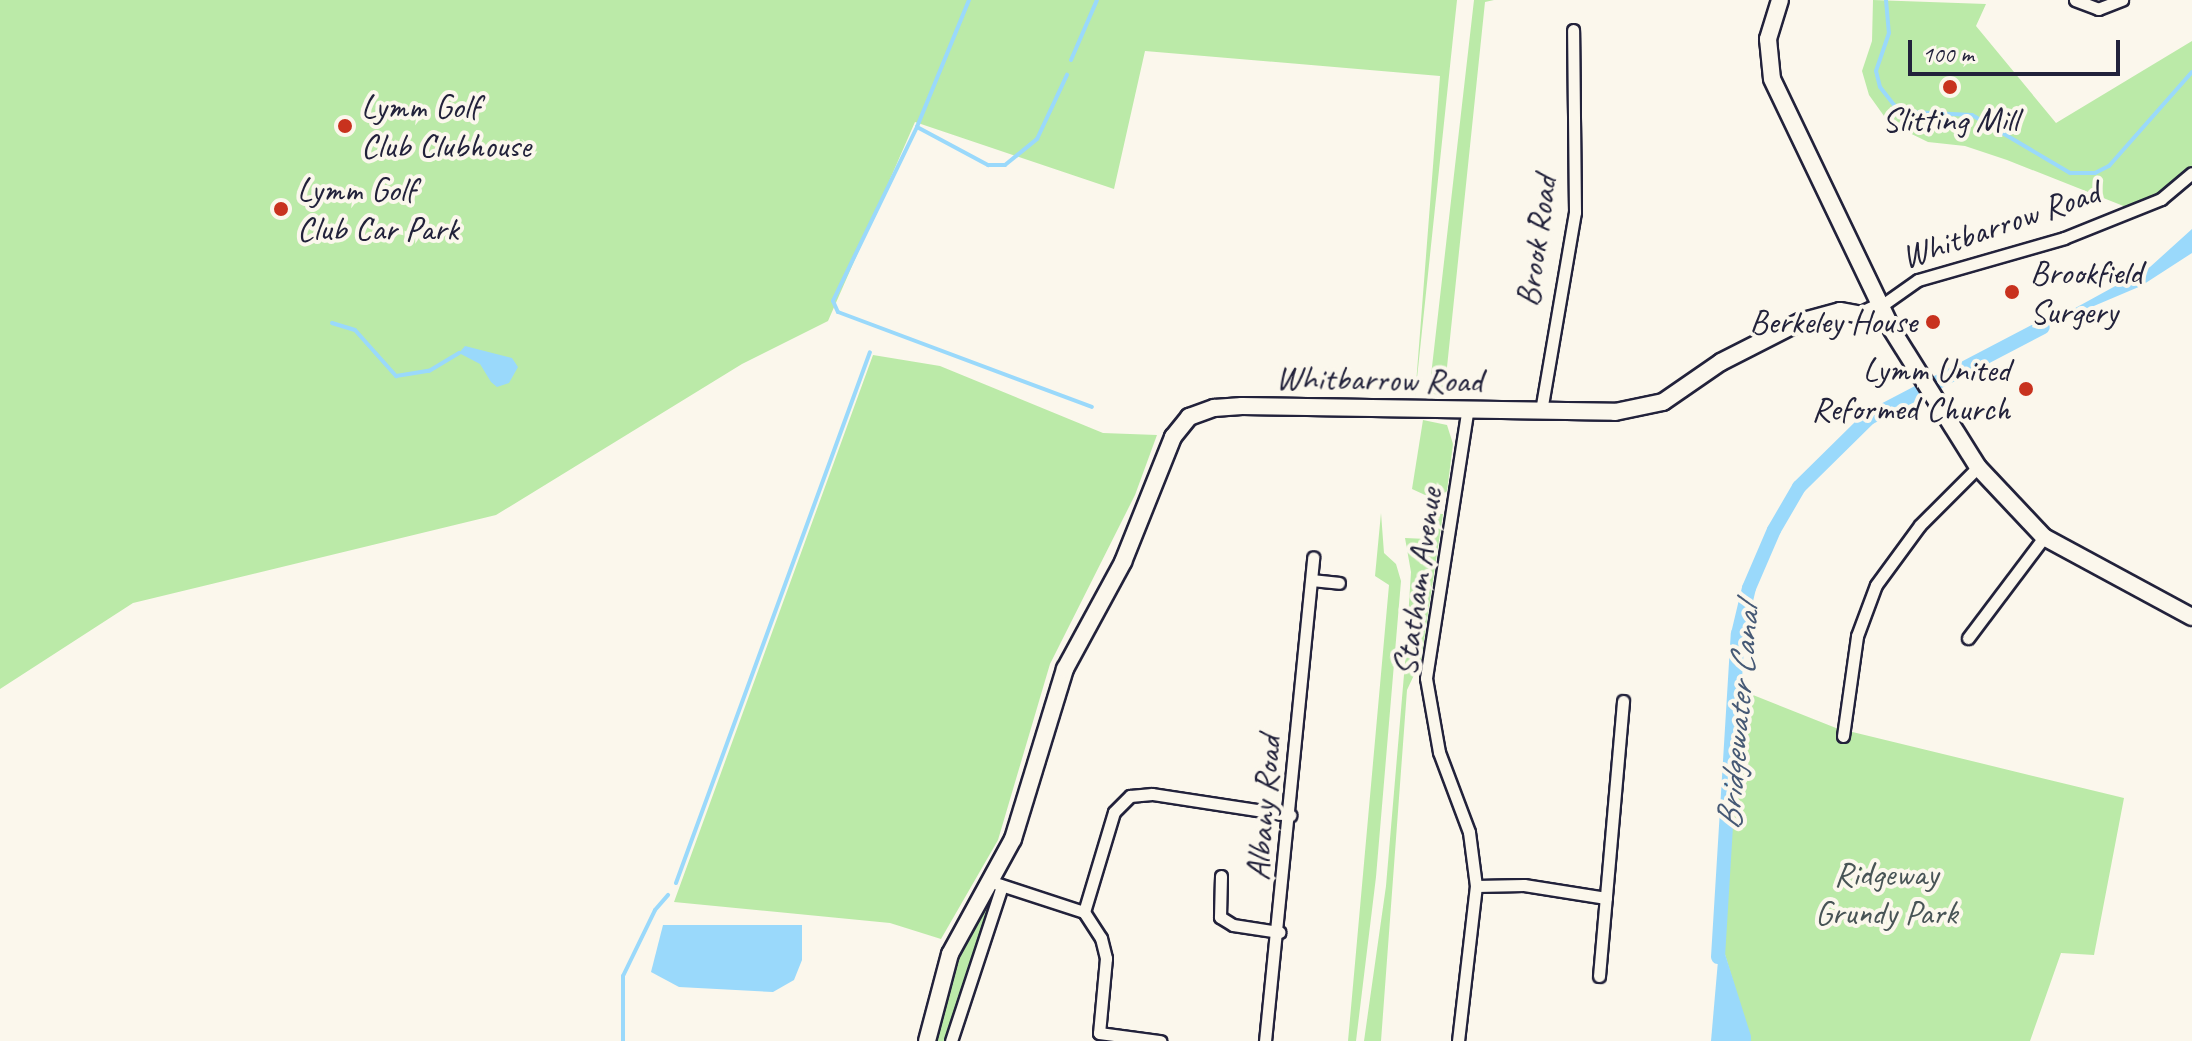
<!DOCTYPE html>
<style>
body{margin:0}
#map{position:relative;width:2192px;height:1041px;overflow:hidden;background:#fbf7ec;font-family:Caveat,sans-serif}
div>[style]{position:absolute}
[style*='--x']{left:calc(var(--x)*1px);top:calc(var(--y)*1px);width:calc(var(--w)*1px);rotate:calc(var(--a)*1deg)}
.green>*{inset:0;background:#bbeaa8}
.water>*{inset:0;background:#9ad9fb}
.stream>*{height:4px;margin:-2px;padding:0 2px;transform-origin:2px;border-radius:2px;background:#9ad9fb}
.canal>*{height:14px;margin:-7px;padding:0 7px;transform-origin:7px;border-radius:7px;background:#9ad9fb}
.roads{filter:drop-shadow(2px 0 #22223b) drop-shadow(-2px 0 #22223b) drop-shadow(0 2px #22223b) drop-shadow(0 -2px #22223b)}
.street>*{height:11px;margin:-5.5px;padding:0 5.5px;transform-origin:5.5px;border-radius:5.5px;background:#fbf7ec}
.secondary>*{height:16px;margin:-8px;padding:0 8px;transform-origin:8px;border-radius:8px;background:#fbf7ec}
.dots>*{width:22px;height:22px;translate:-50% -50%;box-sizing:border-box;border:4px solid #fbf7ec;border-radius:50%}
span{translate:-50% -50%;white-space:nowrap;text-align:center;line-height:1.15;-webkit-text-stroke:8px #fbf7ec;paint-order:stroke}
.poi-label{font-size:34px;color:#22223b}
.left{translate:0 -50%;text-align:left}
.right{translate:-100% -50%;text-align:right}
.street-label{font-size:34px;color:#22223b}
.park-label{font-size:34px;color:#485456}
.water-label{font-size:36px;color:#465975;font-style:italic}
.scale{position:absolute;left:1908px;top:40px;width:212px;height:36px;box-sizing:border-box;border:4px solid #22223b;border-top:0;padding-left:10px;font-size:24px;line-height:28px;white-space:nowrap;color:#22223b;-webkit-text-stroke:6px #fbf7ec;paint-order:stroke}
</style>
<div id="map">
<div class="green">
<i style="clip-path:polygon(0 0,1457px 0,1415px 397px,1440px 76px,1145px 51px,1114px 189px,915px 122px,828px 321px,742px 364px,496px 515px,133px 603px,0 689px)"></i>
<i style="clip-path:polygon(1474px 0,1494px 0,1485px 2px,1444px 396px,1429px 393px)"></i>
<i style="clip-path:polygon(1873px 0,1986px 4px,1976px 26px,2056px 123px,2192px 41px,2192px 171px,2173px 191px,2126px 207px,2007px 160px,1965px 146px,1928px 142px,1889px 123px,1869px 95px,1862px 71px,1872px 41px)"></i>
<i style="clip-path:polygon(873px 355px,940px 366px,1103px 433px,1157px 435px,1135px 495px,1050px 664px,998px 840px,941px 939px,890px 923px,674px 902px)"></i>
<i style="clip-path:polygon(1423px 420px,1447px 425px,1453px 444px,1447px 491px,1436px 500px,1412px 489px)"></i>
<i style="clip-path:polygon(1381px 513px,1384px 553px,1396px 564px,1401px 581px,1376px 877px,1356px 1041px,1348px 1041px,1389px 585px,1375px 576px)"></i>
<i style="clip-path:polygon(1429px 513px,1443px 514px,1421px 660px,1407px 690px,1381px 1041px,1364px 1041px,1386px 886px,1406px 651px,1411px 572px,1405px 538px,1427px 539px)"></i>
<i style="clip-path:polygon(1733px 687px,1836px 728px,2124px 798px,2094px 955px,2061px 953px,2030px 1041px,1751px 1041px,1720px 938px)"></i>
<i style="clip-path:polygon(992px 882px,1002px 886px,951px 1041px,927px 1041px,935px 997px)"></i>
</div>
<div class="water">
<i style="clip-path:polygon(2192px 229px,2192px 253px,2141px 286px,2028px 334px,2150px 267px)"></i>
<i style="clip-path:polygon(465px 346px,512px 358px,518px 367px,509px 383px,497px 387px,491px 382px,480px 364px,459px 353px)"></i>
<i style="clip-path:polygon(663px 925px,802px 925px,802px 960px,794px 980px,773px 992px,679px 987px,651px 972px)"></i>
<i style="clip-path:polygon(1720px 938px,1751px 1036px,1751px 1041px,1711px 1041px)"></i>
</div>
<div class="stream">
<i style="--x:969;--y:0;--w:137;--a:112.3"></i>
<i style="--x:917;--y:127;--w:193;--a:115.8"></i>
<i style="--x:833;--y:301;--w:12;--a:66"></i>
<i style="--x:838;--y:312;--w:271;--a:20.5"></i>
<i style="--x:1886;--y:0;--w:33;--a:85"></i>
<i style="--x:1889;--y:33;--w:40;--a:108.9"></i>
<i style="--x:1876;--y:71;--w:16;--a:76"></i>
<i style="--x:1880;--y:87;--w:23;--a:52"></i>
<i style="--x:1894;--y:105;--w:18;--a:22"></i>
<i style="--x:1911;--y:112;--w:61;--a:2.8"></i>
<i style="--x:1972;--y:115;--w:114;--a:30.6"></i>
<i style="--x:2070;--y:173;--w:25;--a:0"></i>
<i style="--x:2095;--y:173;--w:16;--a:-27"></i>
<i style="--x:2109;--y:166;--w:125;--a:-48.6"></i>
<i style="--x:1071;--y:60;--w:65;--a:-66.6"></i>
<i style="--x:917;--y:127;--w:81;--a:28.2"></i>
<i style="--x:988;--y:165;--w:17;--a:0"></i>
<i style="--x:1005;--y:165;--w:41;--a:-39.1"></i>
<i style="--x:1037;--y:139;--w:71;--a:-64.9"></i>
<i style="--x:332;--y:323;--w:24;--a:17"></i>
<i style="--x:355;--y:330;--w:62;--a:48.3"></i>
<i style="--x:396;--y:376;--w:33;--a:-9"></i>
<i style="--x:429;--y:371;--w:35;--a:-31"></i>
<i style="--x:676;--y:883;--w:565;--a:-69.93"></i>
<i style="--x:623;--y:1041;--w:65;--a:-90"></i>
<i style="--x:623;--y:976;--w:73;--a:-64.1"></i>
<i style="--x:655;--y:910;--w:20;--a:-49"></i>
</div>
<div class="canal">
<i style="--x:1718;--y:957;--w:324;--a:-86.5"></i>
<i style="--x:1738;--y:634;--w:47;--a:-76.6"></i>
<i style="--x:1749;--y:588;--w:63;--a:-66.7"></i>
<i style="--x:1774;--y:530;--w:50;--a:-59.8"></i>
<i style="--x:1799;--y:487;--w:98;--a:-44.6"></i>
<i style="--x:1869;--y:418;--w:196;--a:-27.6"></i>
</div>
<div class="roads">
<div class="street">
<i style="--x:2075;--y:0;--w:25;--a:21"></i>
<i style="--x:2098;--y:9;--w:26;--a:-21"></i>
<i style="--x:1881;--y:306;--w:45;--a:-35.1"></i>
<i style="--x:1918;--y:280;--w:152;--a:-16"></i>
<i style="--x:2064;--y:238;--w:105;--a:-21.9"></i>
<i style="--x:2161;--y:199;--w:40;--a:-40"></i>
<i style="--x:1541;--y:411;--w:202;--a:-80.3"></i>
<i style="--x:1575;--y:212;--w:182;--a:-90.6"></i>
<i style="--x:1312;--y:580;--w:27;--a:6"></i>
<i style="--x:1968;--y:638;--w:126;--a:-53"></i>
<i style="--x:1843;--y:736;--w:101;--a:-82"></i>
<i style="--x:1857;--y:636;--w:54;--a:-69.6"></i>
<i style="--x:1876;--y:585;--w:74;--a:-53.7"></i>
<i style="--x:1920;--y:525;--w:82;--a:-45"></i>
<i style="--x:1221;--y:876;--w:41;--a:91.4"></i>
<i style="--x:1220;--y:917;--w:15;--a:32"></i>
<i style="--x:1233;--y:925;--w:47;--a:8.7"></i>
<i style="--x:992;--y:882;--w:97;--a:18.1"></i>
<i style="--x:1084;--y:912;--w:31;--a:57"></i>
<i style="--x:1101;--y:938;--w:21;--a:76"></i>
<i style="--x:1106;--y:958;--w:75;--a:95.3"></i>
<i style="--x:1099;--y:1033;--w:62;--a:7.5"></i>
<i style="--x:1476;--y:886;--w:48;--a:-1.2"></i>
<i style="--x:1524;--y:885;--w:83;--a:9"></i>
<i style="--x:1084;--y:912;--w:104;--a:-73.3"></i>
<i style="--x:1114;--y:812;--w:23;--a:-45"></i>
<i style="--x:1130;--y:796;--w:22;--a:-5"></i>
<i style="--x:1152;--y:794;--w:140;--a:8.7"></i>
<i style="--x:1599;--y:976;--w:276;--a:-85"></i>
<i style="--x:951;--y:1041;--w:163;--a:-71.8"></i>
<i style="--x:1265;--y:1041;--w:486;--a:-84.3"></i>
<i style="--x:1458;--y:1041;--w:156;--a:-83.4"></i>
<i style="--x:1476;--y:886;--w:54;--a:-97.4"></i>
<i style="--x:1469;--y:832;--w:85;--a:-110.6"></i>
<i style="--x:1439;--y:752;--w:75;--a:-100"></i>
<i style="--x:1426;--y:678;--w:269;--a:-81.2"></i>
</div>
<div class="secondary">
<i style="--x:1780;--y:0;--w:41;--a:107.1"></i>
<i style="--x:1768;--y:39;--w:40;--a:84.3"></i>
<i style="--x:1772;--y:79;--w:278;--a:64.4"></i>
<i style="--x:1892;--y:330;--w:162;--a:57.9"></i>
<i style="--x:1978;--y:467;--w:96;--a:46.7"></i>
<i style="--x:2044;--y:537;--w:168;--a:28.4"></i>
<i style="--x:927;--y:1041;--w:90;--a:-75.2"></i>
<i style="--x:950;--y:954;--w:131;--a:-61.3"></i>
<i style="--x:1013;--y:839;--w:178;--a:-73"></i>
<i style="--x:1065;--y:669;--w:122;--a:-61.5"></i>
<i style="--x:1123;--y:562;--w:135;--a:-68.2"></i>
<i style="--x:1173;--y:437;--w:26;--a:-51"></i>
<i style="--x:1189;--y:417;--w:27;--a:-20"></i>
<i style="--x:1214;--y:408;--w:28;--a:-4"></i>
<i style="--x:1242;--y:406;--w:373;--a:0.9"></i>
<i style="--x:1615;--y:412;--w:49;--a:-11.8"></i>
<i style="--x:1663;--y:402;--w:70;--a:-34.6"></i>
<i style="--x:1721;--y:362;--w:89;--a:-26.9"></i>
<i style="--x:1800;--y:322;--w:41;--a:-15.4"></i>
<i style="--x:1840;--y:311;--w:22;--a:10"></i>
<i style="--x:1862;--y:315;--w:21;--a:-25"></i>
</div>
</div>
<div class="dots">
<i style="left:1950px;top:87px;background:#c8321e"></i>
<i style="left:345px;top:126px;background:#c8321e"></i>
<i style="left:281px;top:209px;background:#c8321e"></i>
<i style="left:2012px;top:292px;background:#c8321e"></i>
<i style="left:1933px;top:322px;background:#c8321e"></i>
<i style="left:2026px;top:389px;background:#c8321e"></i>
</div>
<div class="poi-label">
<span class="left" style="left:361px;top:126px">Lymm Golf<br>Club Clubhouse</span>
<span style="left:1950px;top:120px">Slitting Mill</span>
<span class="left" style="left:297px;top:209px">Lymm Golf<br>Club Car Park</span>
<span class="left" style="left:2030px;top:292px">Brookfield<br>Surgery</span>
<span class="right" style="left:1917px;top:322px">Berkeley House</span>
<span class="right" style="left:2010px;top:389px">Lymm United<br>Reformed Church</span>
</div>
<div class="street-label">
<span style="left:2000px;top:224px;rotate:-19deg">Whitbarrow Road</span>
<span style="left:1536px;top:241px;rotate:-82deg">Brook Road</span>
<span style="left:1379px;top:379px;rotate:1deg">Whitbarrow Road</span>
<span style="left:1417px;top:582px;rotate:-82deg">Statham Avenue</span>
<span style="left:1263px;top:808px;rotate:-85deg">Albany Road</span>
</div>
<div class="park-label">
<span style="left:1886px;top:893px">Ridgeway<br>Grundy Park</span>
</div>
<div class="water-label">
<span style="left:1738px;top:718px;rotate:-85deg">Bridgewater Canal</span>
</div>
<div class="scale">100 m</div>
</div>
